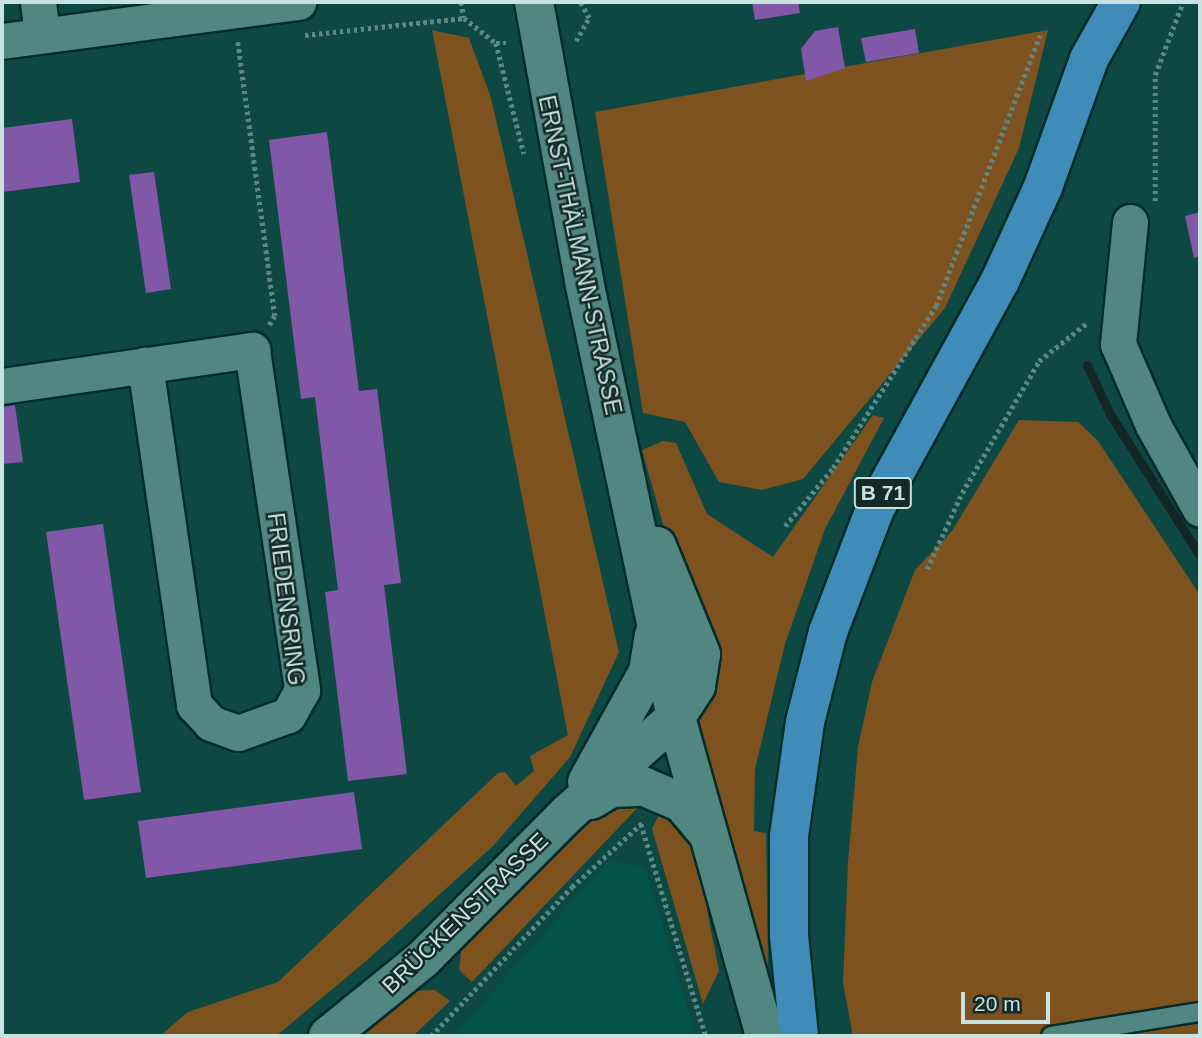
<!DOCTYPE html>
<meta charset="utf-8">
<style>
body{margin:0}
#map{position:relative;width:1202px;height:1038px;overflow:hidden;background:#0e4843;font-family:Arial,sans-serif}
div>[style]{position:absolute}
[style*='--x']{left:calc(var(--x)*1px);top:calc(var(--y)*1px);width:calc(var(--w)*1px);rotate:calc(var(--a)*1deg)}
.built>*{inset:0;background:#04524c}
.green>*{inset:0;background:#7e521f}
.stream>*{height:9px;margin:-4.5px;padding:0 4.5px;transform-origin:4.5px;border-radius:4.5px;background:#132624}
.building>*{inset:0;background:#8157a8}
.path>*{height:4.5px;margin-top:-2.25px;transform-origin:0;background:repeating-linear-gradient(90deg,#5b8884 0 3.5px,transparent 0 7px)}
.roads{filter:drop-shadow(2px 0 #002c29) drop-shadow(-2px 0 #002c29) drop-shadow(0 2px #002c29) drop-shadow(0 -2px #002c29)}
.lane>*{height:18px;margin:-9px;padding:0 9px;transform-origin:9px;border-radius:9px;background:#528781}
.street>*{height:35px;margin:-17.5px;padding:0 17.5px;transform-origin:17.5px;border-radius:17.5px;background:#528781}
.secondary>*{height:38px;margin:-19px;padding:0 19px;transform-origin:19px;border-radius:19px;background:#528781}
.primary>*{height:38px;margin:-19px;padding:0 19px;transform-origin:19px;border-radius:19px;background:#3e8cb7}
span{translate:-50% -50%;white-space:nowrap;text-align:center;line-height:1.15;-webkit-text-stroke:5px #142a27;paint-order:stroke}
.shield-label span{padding:2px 5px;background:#142a27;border:2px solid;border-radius:5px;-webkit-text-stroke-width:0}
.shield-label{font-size:21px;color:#c7e2df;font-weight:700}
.street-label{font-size:23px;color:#c7e2df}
.frame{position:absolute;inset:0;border:4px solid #c7e2df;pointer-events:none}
.scale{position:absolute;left:961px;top:992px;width:89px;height:32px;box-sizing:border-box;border:4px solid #c7e2df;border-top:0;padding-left:9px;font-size:21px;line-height:24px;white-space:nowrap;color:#c7e2df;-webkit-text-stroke:5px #142a27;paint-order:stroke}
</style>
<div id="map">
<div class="built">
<i style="clip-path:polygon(609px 860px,645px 868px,696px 1036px,454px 1036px)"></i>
</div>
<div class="green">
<i style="clip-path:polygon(432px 30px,469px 38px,491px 98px,619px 652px,570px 757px,493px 846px,366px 961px,276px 1036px,160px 1036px,188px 1012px,278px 982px,498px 773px,505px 772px,516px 786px,534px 771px,530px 756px,568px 735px)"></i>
<i style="clip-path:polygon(1048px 30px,1019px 148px,945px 308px,803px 479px,762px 490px,719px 482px,685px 422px,643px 413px,595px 112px)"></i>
<i style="clip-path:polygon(873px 415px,884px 418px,825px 529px,785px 644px,755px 769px,754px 831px,766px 833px,768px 970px,756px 971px,688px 723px,668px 542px,642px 450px,663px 441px,676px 443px,707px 514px,773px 557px)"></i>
<i style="clip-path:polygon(1019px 420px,1078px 422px,1098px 441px,1200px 595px,1200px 1036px,853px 1036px,843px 983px,848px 862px,858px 747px,872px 682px,915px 570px,952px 531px)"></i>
<i style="clip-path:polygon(642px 803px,472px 982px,459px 970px,462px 944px,581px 823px,606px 808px)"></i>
<i style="clip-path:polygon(663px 806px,679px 813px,715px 897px,707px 910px,719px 971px,703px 1004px,652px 829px)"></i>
<i style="clip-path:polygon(435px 990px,450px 1001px,413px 1036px,355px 1036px,409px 991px)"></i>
</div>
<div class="stream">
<i style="--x:1087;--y:365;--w:54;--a:64.9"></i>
<i style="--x:1110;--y:414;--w:168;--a:57.6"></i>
</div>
<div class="building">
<i style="clip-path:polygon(752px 2px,798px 2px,800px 13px,755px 20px)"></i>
<i style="clip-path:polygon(838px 27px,845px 68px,806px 81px,801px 49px,815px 31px)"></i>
<i style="clip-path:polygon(915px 29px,919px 53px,866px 62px,861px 38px)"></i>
<i style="clip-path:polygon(72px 119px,80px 182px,2px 192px,2px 128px)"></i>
<i style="clip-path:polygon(327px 132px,359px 391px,377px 389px,401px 583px,384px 585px,407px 774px,348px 781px,325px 592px,338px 590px,315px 397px,301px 399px,269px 140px)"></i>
<i style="clip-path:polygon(154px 172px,171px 289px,146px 293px,129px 175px)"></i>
<i style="clip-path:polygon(1200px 212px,1200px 256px,1194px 258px,1185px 216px)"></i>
<i style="clip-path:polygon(15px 405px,23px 462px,2px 464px,2px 407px)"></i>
<i style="clip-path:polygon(103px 524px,141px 792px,84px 800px,46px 532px)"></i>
<i style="clip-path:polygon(354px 792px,362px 849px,146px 878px,138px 821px)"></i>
</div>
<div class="path">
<i style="--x:461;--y:2;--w:16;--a:79"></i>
<i style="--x:305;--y:35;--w:160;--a:-6.1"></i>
<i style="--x:464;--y:18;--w:41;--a:38"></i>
<i style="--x:496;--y:43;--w:11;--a:0"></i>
<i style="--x:576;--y:41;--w:26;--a:-61"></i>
<i style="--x:589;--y:18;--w:18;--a:-119"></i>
<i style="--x:238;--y:42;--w:276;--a:82.3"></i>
<i style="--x:275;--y:316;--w:12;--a:121"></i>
<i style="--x:496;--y:43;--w:114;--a:75.8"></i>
<i style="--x:1155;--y:201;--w:126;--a:-90"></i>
<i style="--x:1155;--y:75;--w:78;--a:-69"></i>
<i style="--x:785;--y:526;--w:75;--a:-50.4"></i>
<i style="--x:833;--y:468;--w:192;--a:-57.6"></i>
<i style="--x:936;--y:306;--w:290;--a:-69"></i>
<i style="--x:927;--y:569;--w:84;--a:-65.3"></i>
<i style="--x:962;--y:493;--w:153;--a:-59.7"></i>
<i style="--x:1039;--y:361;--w:63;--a:-38.5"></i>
<i style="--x:641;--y:824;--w:222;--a:73"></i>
<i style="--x:431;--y:1036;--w:205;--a:-46.6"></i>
<i style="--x:572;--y:887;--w:95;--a:-42.4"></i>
</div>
<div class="roads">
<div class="lane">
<i style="--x:1051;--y:1036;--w:151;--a:-9.2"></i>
</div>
<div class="street">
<i style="--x:38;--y:2;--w:33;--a:83"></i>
<i style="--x:2;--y:41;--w:299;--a:-7.5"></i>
<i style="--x:1130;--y:222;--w:123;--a:95.6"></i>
<i style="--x:1118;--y:344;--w:88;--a:66.6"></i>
<i style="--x:1153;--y:425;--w:96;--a:60.8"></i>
<i style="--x:2;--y:386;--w:253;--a:-8.2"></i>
<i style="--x:252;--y:350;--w:344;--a:81.6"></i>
<i style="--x:302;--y:690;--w:29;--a:119"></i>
<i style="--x:288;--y:715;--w:53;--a:160.2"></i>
<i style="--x:238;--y:733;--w:29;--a:-160"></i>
<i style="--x:211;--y:723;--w:25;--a:-133"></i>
<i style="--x:194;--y:705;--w:344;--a:-98.2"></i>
</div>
<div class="secondary">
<i style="--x:534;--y:2;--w:283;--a:79.8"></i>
<i style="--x:584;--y:281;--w:446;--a:78.1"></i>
<i style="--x:676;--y:717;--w:331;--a:74.4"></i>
<i style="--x:587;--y:782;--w:126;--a:-61"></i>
<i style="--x:648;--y:672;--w:37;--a:-81"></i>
<i style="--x:591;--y:800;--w:23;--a:-31"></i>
<i style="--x:611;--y:788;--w:34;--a:-2"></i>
<i style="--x:645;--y:787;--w:40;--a:23.4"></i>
<i style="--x:682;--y:803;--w:35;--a:50"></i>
<i style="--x:328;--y:1036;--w:122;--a:-39"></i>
<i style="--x:423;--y:959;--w:204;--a:-45.2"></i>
<i style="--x:567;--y:814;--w:146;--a:-41.7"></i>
<i style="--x:676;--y:717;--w:37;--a:-57"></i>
<i style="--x:696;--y:686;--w:32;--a:-81"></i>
<i style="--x:701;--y:654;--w:117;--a:-112.2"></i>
</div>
<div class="primary">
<i style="--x:799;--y:1036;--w:100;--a:-95.7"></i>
<i style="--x:789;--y:936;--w:100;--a:-90"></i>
<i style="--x:789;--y:836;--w:115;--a:-82"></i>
<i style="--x:805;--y:722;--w:93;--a:-75.7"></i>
<i style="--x:828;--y:632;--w:132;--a:-69.1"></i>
<i style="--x:875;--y:509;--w:260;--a:-61.3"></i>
<i style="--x:1000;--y:281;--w:103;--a:-65.4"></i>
<i style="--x:1043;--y:187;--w:136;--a:-70.2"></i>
<i style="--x:1089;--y:59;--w:65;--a:-60.7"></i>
</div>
</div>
<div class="shield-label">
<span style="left:883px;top:493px">B 71</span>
</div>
<div class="street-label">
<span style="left:580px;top:255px;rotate:78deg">ERNST-THÄLMANN-STRASSE</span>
<span style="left:286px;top:599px;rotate:83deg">FRIEDENSRING</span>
<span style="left:465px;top:913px;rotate:-44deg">BRÜCKENSTRASSE</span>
</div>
<div class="frame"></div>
<div class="scale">20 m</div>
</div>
